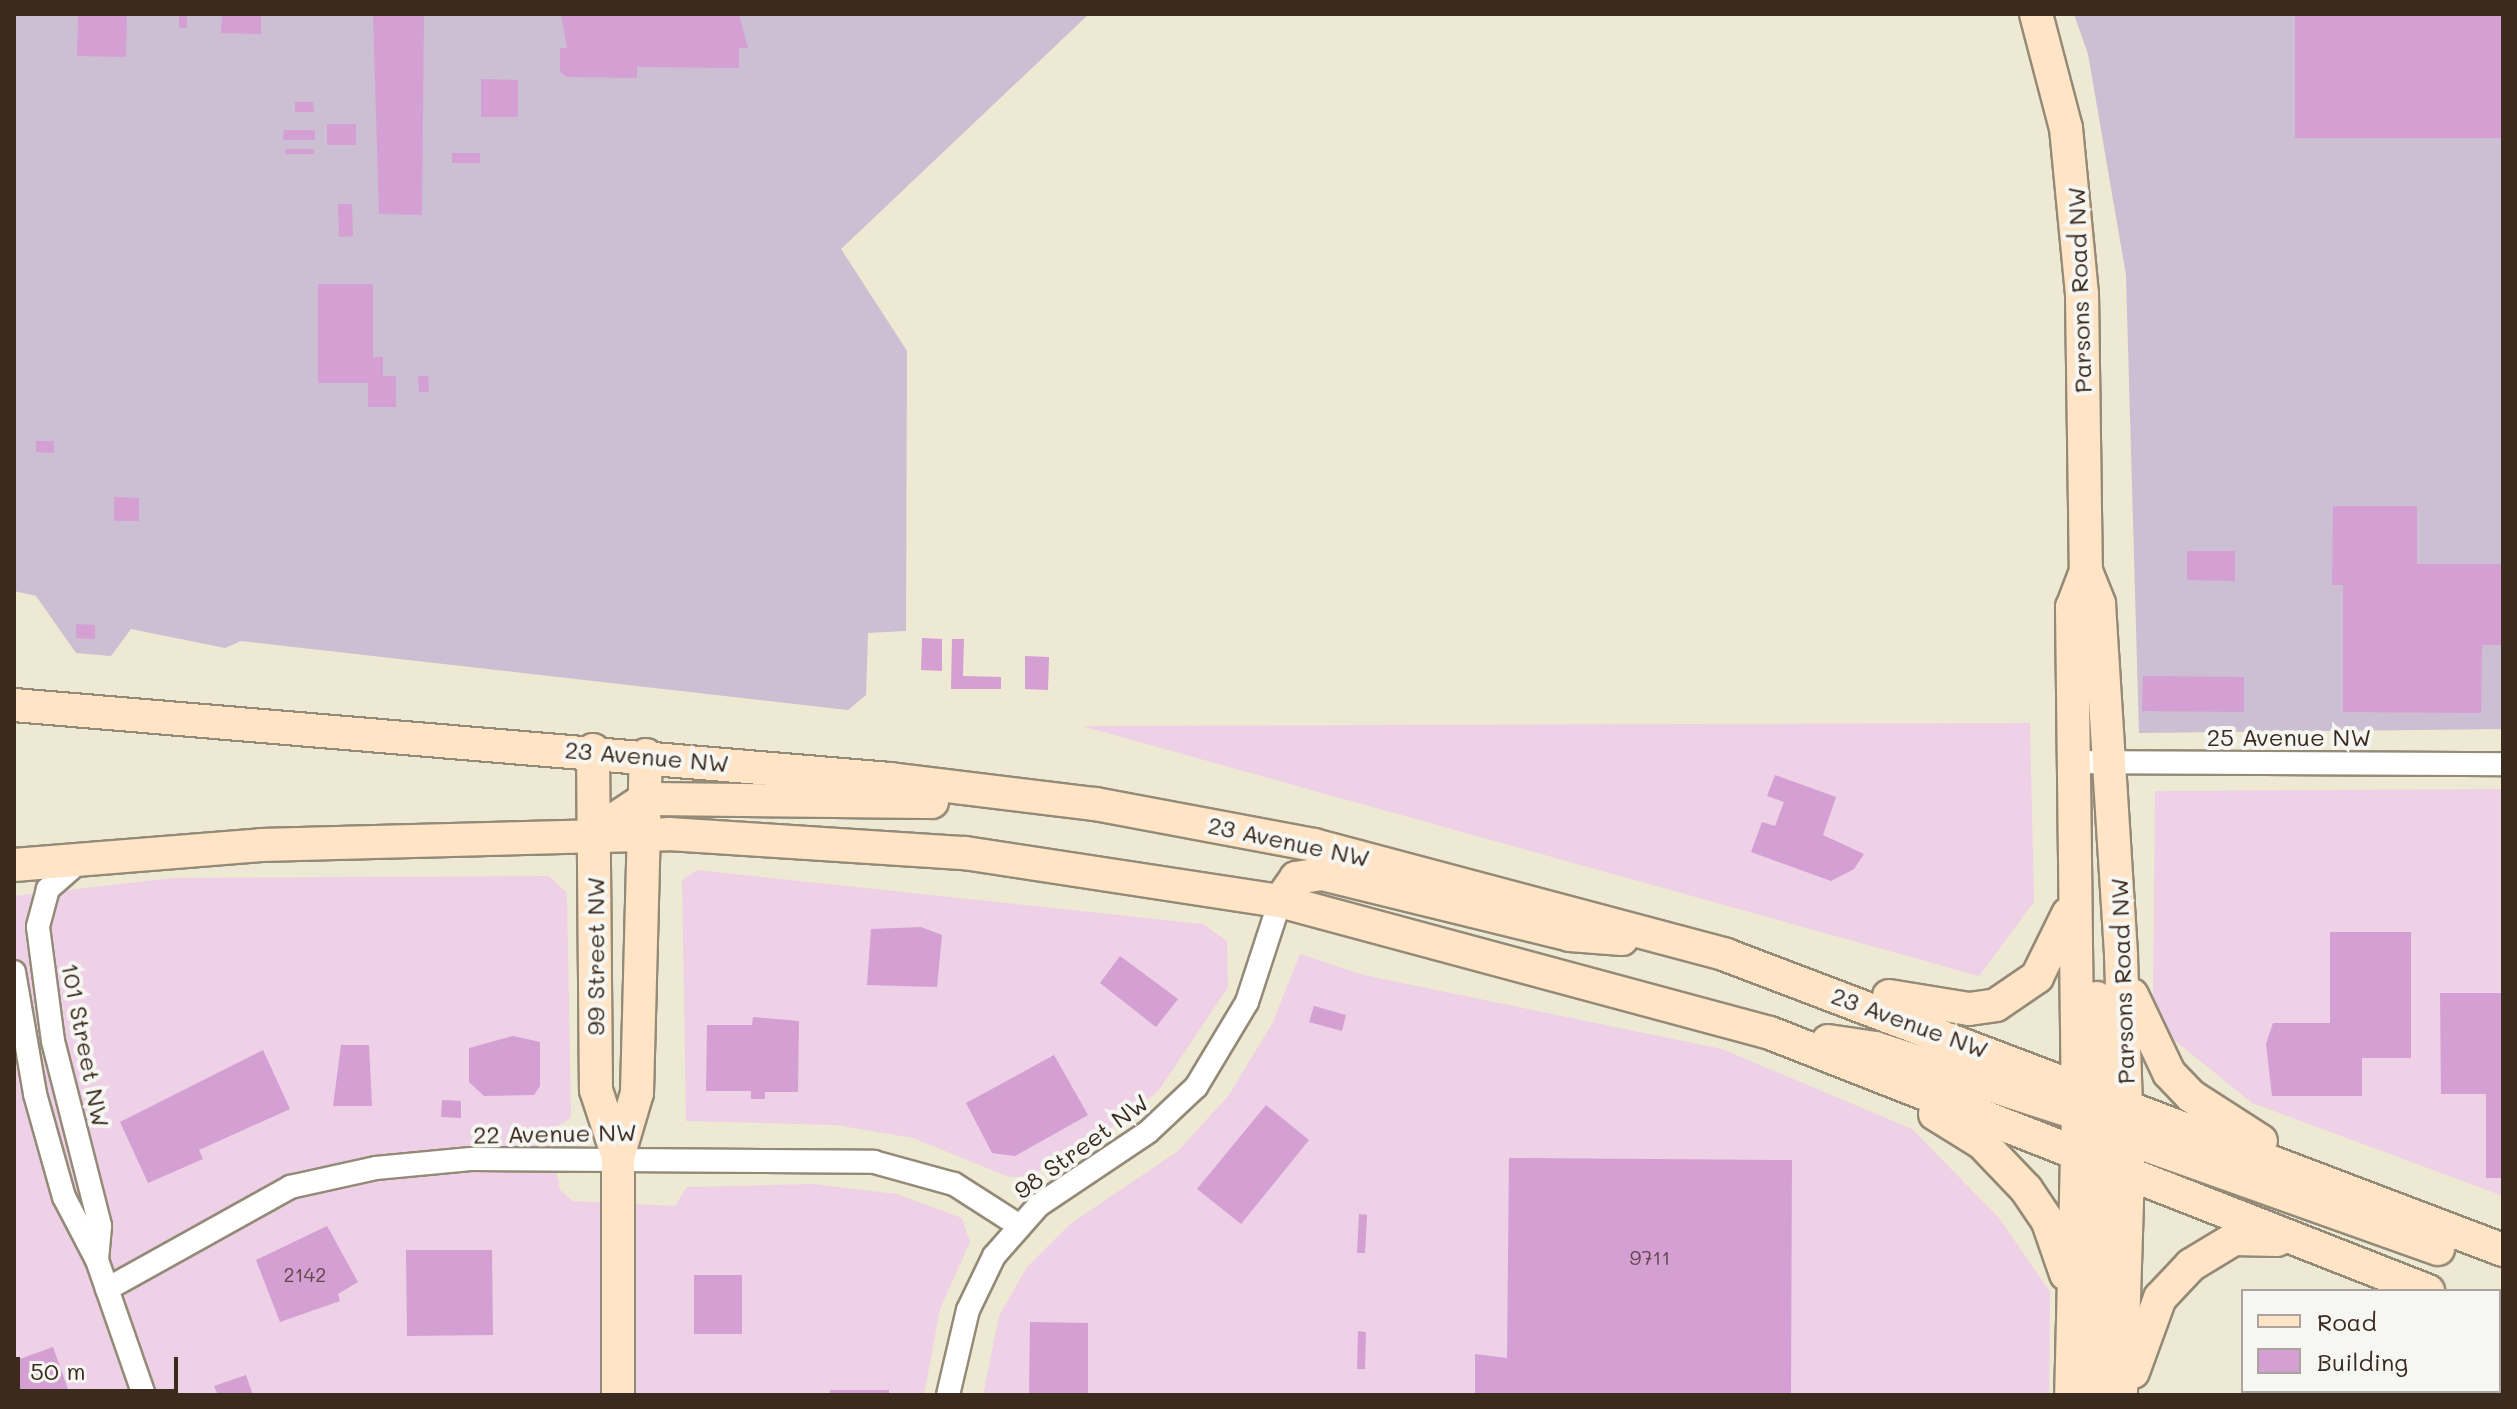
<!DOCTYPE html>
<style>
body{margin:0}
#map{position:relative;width:2517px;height:1409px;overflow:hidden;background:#eee9d2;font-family:Mali,sans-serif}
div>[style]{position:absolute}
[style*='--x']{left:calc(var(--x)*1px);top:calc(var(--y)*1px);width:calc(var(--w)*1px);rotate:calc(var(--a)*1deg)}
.built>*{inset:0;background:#eed0e7}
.industrial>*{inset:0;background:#ccbed3}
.building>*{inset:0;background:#d49fd2}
.roads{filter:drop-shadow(2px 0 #948a78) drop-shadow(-2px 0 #948a78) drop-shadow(0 2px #948a78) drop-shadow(0 -2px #948a78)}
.street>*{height:22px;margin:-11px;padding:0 11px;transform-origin:11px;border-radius:11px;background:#fff}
.secondary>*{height:32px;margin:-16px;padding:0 16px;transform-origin:16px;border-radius:16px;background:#ffe4c6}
span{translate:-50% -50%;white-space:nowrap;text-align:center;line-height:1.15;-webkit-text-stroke:8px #f6f6f2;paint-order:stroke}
.number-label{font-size:20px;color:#61474b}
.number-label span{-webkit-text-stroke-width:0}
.street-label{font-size:24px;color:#3b2a1e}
.frame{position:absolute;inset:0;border:16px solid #3b2a1e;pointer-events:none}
.legend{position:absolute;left:2241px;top:1289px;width:260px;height:104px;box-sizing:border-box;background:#f6f6f2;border:2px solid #aba49d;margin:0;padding:10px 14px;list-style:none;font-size:24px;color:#3b2a1e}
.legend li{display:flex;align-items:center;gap:16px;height:40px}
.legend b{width:40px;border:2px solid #aba49d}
.scale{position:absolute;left:16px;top:1357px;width:162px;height:36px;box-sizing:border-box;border:4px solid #3b2a1e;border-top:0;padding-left:10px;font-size:24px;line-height:28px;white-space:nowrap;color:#3b2a1e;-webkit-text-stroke:6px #f6f6f2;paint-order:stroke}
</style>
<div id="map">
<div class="built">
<i style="clip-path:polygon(2030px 723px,2034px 902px,1979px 976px,1082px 726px)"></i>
<i style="clip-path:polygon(2503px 789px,2503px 1196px,2252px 1103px,2173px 1039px,2153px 996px,2155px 791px)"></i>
<i style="clip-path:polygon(697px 870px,1203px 924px,1227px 941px,1228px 987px,1159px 1090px,1122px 1121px,1031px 1176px,1009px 1177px,913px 1138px,836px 1125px,686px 1121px,682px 880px)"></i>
<i style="clip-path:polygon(549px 876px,567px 893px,571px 1118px,548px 1132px,560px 1190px,573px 1201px,675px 1206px,687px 1187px,813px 1184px,897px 1194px,962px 1218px,970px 1242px,940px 1309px,924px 1395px,14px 1395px,14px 896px,173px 878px)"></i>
<i style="clip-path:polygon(1300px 954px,1363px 975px,1722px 1049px,1912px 1129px,1999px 1218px,2050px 1292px,2049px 1395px,983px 1395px,999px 1316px,1027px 1267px,1070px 1224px,1178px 1151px,1229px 1095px,1273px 1022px)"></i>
</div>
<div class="industrial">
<i style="clip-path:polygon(14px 14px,1089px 14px,841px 249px,907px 351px,906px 631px,868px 633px,866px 695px,848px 710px,241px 641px,225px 648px,131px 629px,111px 656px,76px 653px,36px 596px,14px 591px)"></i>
<i style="clip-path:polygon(2074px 14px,2503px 14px,2503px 729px,2139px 733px,2126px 275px,2088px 54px)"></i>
<i style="clip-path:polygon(2499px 1384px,2503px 1395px,2387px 1395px,2499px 1391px)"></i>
</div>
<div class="building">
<i style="clip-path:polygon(78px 14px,127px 14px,126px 57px,77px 56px)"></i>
<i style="clip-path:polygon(179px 14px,187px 14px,187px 28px,179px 28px)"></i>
<i style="clip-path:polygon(222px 14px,261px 14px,261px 34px,221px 33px)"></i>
<i style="clip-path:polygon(373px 14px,424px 14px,422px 215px,379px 214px)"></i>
<i style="clip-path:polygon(561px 14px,739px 14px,748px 48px,739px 48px,739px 68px,637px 67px,637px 78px,567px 77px,560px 72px,560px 48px,567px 48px)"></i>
<i style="clip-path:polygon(2295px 14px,2503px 14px,2503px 138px,2295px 138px)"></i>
<i style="clip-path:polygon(481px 79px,518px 80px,518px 117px,481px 117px)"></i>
<i style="clip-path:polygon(295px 102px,313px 102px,314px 112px,295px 112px)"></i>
<i style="clip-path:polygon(327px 124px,356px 124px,356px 145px,327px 145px)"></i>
<i style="clip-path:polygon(284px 130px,315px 130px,315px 140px,283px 140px)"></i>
<i style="clip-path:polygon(285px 149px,314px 149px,314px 154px,285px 154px)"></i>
<i style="clip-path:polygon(452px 153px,480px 153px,480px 163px,452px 163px)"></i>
<i style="clip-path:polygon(338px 204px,352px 204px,353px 236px,339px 237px)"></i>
<i style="clip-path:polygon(318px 284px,373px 284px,373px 357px,383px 357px,383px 376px,396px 376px,396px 407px,368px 407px,368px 383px,318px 383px)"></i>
<i style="clip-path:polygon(418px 376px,428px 376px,429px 392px,419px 392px)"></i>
<i style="clip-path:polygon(36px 441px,54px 441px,54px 453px,36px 452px)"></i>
<i style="clip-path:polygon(114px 497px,139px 498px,139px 521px,114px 521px)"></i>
<i style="clip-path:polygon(2333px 506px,2417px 506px,2417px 564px,2503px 564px,2503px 645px,2482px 645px,2481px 713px,2343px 712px,2343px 585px,2332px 585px)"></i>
<i style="clip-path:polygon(2187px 551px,2235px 551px,2235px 581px,2187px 580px)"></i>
<i style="clip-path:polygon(76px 624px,95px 625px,95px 639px,76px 638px)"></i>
<i style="clip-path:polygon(922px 638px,942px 639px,942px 671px,921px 670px)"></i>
<i style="clip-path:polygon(952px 639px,964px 639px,963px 676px,1001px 677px,1001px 689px,951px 689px)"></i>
<i style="clip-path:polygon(1025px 656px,1049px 657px,1048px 690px,1025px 689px)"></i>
<i style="clip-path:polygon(2143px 676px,2244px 677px,2244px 712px,2142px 711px)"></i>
<i style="clip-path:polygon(1775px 775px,1836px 797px,1823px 835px,1864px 854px,1854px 869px,1831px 881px,1751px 852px,1762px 822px,1775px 826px,1784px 802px,1767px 796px)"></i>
<i style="clip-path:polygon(921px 927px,942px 935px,937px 987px,867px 985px,871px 929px)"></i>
<i style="clip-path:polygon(2330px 932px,2411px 932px,2411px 1058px,2362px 1058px,2362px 1096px,2272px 1096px,2266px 1044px,2273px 1023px,2330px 1023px)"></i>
<i style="clip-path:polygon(1120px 956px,1178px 999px,1156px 1027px,1100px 983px)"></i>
<i style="clip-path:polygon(2440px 993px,2503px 993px,2503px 1178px,2486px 1178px,2486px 1094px,2441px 1094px)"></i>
<i style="clip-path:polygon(1314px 1006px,1346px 1015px,1342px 1031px,1309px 1022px)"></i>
<i style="clip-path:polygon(753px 1017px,799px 1021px,798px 1092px,765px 1092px,765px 1099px,751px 1099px,751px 1091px,706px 1091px,707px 1025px,752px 1025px)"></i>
<i style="clip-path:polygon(513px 1036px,540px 1042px,540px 1086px,534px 1095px,484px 1096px,469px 1082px,469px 1048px)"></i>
<i style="clip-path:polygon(341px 1045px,369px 1045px,372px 1106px,333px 1106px)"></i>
<i style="clip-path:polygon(263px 1050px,290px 1109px,199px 1150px,203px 1159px,148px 1183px,120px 1122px)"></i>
<i style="clip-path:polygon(1054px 1055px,1088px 1115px,1015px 1156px,992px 1153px,966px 1103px)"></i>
<i style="clip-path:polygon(442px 1100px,461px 1101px,461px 1118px,441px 1117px)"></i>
<i style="clip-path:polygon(1266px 1105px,1309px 1140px,1241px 1224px,1197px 1189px)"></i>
<i style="clip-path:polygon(1509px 1158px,1792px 1160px,1791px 1395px,1475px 1395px,1475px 1354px,1507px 1358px)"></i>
<i style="clip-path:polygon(1359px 1214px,1367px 1215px,1365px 1253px,1357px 1253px)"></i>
<i style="clip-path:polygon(327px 1226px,358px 1282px,338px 1294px,340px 1301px,280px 1322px,256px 1260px)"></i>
<i style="clip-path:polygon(406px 1250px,492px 1250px,493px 1335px,407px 1336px)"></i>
<i style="clip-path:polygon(694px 1275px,742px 1275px,742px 1334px,694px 1334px)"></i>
<i style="clip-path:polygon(1030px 1322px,1088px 1323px,1088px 1395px,1029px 1395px)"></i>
<i style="clip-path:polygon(1358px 1331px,1366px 1332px,1365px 1369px,1357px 1369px)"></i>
<i style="clip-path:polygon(53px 1347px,70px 1395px,14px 1395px,14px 1361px)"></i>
<i style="clip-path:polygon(246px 1375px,253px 1395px,218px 1395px,214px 1386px)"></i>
<i style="clip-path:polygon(830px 1390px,889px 1390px,889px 1395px,830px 1395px)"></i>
</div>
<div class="roads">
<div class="street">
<i style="--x:2074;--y:762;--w:429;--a:0.3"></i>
<i style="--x:80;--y:861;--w:43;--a:138.8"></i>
<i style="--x:48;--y:889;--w:39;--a:105"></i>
<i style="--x:38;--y:927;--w:115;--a:82.5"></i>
<i style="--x:53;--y:1041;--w:191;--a:75.7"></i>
<i style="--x:100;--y:1226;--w:34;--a:95"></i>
<i style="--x:14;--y:972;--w:124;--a:80.2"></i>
<i style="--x:35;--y:1094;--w:107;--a:74.3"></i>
<i style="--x:64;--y:1197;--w:71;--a:62.4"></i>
<i style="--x:97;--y:1260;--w:143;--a:70.8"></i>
<i style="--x:107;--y:1289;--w:210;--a:-29.1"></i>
<i style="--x:290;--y:1187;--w:88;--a:-12.5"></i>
<i style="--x:376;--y:1168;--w:95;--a:-5.4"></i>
<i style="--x:471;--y:1159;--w:403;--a:0.4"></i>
<i style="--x:874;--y:1162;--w:83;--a:15.4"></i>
<i style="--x:954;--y:1184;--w:76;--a:32.6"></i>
<i style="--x:948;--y:1395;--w:87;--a:-76.8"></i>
<i style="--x:968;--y:1310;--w:60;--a:-64.3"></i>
<i style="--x:994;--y:1256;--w:68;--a:-48.6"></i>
<i style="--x:1039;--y:1205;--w:131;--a:-33.8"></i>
<i style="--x:1148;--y:1132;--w:66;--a:-43.2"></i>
<i style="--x:1196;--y:1087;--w:99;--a:-59"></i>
<i style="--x:1247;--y:1002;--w:106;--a:-71.9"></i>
</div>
<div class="secondary">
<i style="--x:2036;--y:14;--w:118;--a:75.3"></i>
<i style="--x:2066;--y:128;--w:167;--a:84.5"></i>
<i style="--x:2082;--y:294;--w:277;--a:89.2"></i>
<i style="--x:2086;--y:571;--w:39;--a:111"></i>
<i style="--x:2072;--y:607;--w:508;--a:89.32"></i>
<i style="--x:2078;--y:1115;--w:280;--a:91.4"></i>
<i style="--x:2086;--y:571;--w:35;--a:68"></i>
<i style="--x:2099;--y:604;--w:353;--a:86.4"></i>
<i style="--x:2121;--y:956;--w:214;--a:88.1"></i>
<i style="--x:2128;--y:1170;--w:225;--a:91.8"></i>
<i style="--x:14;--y:705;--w:879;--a:4.83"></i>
<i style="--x:890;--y:779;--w:207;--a:7"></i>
<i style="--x:1095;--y:804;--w:223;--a:10.6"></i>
<i style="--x:1314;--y:845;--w:426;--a:14.9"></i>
<i style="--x:1726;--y:955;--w:831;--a:20.79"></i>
<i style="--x:593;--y:750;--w:340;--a:89.5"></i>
<i style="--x:596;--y:1090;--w:71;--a:71.8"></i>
<i style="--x:594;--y:833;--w:61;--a:-33.7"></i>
<i style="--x:645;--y:799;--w:287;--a:0.6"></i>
<i style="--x:14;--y:865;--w:248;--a:-4.6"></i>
<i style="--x:261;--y:845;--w:408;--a:-1.5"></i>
<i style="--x:669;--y:834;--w:297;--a:3.7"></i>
<i style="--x:965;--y:853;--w:319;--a:8.7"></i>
<i style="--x:1280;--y:901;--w:507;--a:15.08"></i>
<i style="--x:1770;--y:1033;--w:707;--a:21.41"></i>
<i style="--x:1280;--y:901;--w:28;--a:-55"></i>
<i style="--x:1296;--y:878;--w:26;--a:-9"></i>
<i style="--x:1322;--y:874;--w:255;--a:13.8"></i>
<i style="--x:1570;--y:935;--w:52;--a:4.4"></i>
<i style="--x:2132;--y:995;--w:86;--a:64.6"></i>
<i style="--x:2169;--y:1073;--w:32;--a:46"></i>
<i style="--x:2191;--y:1096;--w:83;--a:32.7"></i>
<i style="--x:1889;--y:996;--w:81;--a:9.2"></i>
<i style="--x:1969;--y:1009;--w:27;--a:-8"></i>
<i style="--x:1996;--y:1005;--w:50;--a:-34.3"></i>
<i style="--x:2037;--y:977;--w:70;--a:-63.8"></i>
<i style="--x:2097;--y:998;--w:114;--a:86.5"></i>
<i style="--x:1828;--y:1041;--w:48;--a:8.5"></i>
<i style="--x:1875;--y:1048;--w:234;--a:17.9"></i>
<i style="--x:1935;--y:1114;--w:55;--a:31.7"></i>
<i style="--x:1982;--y:1143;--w:64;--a:46.3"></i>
<i style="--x:2026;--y:1189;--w:40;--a:56"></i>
<i style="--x:2048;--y:1222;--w:55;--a:70.9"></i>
<i style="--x:2107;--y:1140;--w:39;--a:7"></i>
<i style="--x:2146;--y:1145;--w:310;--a:19.6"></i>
<i style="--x:2499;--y:1316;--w:4;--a:14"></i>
<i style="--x:2133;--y:1372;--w:79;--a:-70"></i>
<i style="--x:2160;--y:1298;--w:45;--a:-46.8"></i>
<i style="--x:2191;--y:1265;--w:50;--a:-31.2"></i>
<i style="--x:2234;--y:1239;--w:43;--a:1.3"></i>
<i style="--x:618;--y:1395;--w:238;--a:-90"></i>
<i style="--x:618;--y:1157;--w:67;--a:-73.5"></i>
<i style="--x:637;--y:1093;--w:338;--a:-88.5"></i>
<i style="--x:2099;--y:1395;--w:252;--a:-89.8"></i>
</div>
</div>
<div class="number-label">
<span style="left:1650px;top:1257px">9711</span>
<span style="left:305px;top:1274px">2142</span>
</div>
<div class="street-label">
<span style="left:2079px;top:290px;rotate:-92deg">Parsons Road NW</span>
<span style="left:2289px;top:737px">25 Avenue NW</span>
<span style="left:647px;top:756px;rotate:5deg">23 Avenue NW</span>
<span style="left:1289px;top:841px;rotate:12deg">23 Avenue NW</span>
<span style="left:595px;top:956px;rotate:-90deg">99 Street NW</span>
<span style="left:2122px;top:981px;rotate:-92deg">Parsons Road NW</span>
<span style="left:1910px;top:1022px;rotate:20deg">23 Avenue NW</span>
<span style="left:86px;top:1045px;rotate:79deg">101 Street NW</span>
<span style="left:555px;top:1133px;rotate:-1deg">22 Avenue NW</span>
<span style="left:1081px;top:1146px;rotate:-36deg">98 Street NW</span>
</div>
<div class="frame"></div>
<ul class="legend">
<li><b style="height:10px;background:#ffe4c6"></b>Road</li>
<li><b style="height:22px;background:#d49fd2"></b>Building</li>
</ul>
<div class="scale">50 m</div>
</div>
